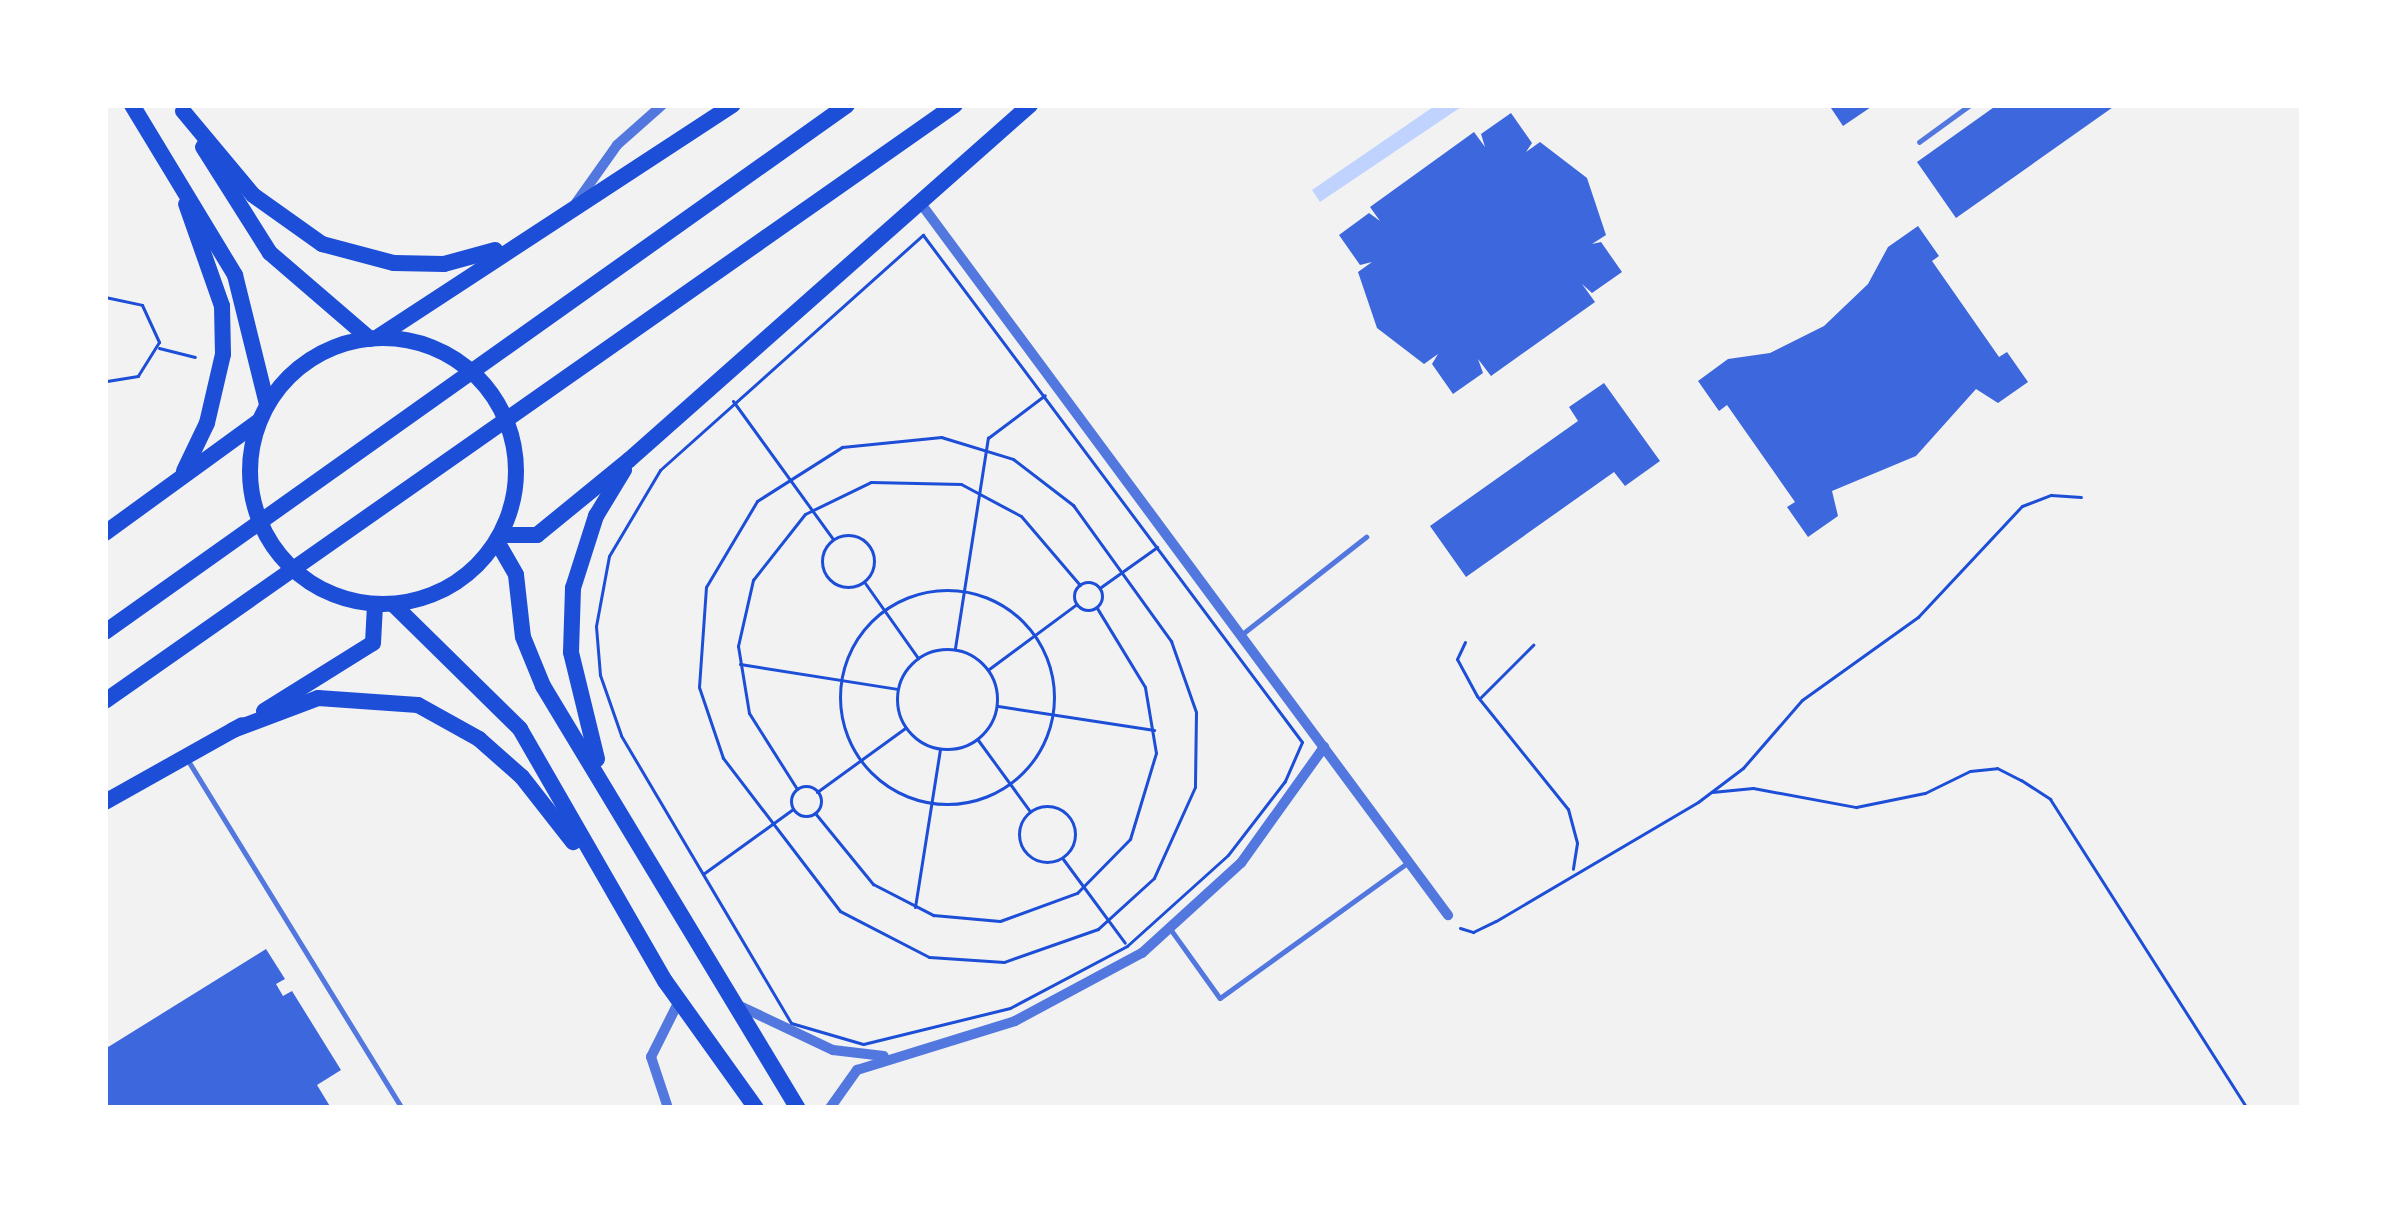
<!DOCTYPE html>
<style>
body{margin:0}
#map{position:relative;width:2407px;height:1213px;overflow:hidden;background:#f2f2f2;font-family:"Noto Serif",serif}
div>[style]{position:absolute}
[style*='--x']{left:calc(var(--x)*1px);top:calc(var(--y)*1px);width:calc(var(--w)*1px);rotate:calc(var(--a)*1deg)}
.water>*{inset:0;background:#bfd3fe}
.building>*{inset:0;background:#3d67dc}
.path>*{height:3px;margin:-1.5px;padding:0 1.5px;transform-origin:1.5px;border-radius:1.5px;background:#1d4ed8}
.path>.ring{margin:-1.5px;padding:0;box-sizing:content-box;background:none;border:3px solid #1d4ed8;border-radius:50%}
.service>*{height:4.5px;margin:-2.25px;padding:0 2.25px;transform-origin:2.25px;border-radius:2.25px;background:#5277de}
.minor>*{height:10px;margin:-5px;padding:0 5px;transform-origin:5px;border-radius:5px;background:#5277de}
.primary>*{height:16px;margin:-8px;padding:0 8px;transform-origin:8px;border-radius:8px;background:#1d4ed8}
.primary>.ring{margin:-8px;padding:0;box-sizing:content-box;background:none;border:16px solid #1d4ed8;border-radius:50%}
span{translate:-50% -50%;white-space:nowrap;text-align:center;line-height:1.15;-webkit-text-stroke:12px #fff;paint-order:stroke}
.frame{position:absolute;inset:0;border:108px solid #fff;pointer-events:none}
</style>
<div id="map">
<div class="water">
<i style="clip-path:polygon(1436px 105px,1464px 105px,1320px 202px,1312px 190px)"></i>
</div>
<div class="building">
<i style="clip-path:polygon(1829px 105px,1874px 105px,1843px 126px)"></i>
<i style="clip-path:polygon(1997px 105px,2116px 105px,1956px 218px,1917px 162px)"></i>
<i style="clip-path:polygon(1511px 113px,1532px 143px,1526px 152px,1540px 142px,1587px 178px,1606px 235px,1592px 244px,1601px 242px,1622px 272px,1592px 293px,1582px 284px,1595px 302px,1491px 376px,1478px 359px,1483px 373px,1453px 394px,1432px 364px,1438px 354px,1424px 364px,1377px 328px,1358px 272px,1372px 262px,1360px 265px,1339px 235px,1369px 213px,1380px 221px,1370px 207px,1474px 132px,1485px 147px,1481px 134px)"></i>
<i style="clip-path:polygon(1918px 226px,1939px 256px,1932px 261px,1999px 357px,2007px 352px,2028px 382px,1998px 403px,1976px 389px,1916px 456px,1832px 491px,1838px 516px,1808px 537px,1787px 507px,1795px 502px,1727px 405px,1719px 411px,1698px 381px,1728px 359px,1770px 353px,1824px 326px,1868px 284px,1888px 247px)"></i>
<i style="clip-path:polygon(1604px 383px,1660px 461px,1625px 486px,1614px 472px,1466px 577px,1430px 526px,1578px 421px,1569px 407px)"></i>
<i style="clip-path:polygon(266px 949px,285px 979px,276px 984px,283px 996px,292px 991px,341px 1070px,317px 1085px,331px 1108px,105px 1108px,105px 1049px)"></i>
</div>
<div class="path">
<i style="--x:923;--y:235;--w:633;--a:53.22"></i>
<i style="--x:1302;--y:742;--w:43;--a:113.6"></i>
<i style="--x:1285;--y:781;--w:93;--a:127.6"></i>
<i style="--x:1228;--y:855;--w:136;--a:138"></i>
<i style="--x:1127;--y:946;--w:132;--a:152.1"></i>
<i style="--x:1010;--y:1008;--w:151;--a:166.2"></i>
<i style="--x:863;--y:1044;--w:75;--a:-163.7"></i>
<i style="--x:791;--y:1023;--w:334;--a:-120.6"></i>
<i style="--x:621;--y:735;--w:64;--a:-109.3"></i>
<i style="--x:600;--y:675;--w:49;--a:-94.7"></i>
<i style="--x:596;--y:626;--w:71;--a:-79.5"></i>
<i style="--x:609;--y:556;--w:100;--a:-59.3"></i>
<i style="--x:660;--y:470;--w:353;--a:-41.8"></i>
<i style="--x:105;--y:297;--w:38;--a:12"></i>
<i style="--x:142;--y:305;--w:41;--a:65.3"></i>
<i style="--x:159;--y:342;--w:40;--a:122"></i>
<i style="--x:138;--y:376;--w:33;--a:171"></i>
<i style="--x:159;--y:348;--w:37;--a:14"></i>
<i style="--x:733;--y:401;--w:170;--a:54.1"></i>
<i style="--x:941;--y:437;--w:75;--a:17"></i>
<i style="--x:1013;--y:459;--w:76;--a:37.5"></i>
<i style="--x:1073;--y:505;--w:168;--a:54.2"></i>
<i style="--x:1171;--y:641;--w:75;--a:70.6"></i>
<i style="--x:1196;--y:712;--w:75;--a:90.8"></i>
<i style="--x:1195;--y:787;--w:100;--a:114.3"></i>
<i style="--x:1154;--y:878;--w:76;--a:137.7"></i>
<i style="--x:1098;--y:929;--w:100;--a:160.7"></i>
<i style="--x:1004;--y:962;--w:75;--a:-176.2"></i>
<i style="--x:929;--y:957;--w:100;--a:-152.7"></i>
<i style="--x:840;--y:911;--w:193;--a:-127.4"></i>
<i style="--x:723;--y:758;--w:75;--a:-108.7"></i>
<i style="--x:699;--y:687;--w:100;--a:-86"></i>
<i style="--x:706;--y:587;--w:100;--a:-59.3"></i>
<i style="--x:757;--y:501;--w:101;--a:-32.4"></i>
<i style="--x:842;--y:447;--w:100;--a:-5.8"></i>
<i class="ring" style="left:822px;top:535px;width:49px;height:49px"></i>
<i class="ring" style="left:1074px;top:582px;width:25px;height:25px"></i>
<i style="--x:865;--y:583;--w:92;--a:54.8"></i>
<i style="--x:1101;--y:587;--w:69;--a:-35.5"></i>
<i class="ring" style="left:840px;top:590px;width:211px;height:211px"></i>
<i style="--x:1465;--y:642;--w:19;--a:115"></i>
<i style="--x:1457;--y:659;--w:42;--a:61.6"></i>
<i style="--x:1477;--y:696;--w:145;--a:51.2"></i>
<i style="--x:1568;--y:809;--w:35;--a:75"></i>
<i style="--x:1577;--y:843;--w:26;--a:99"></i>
<i style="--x:955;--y:648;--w:213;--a:-81.1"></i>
<i style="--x:988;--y:438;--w:71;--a:-37"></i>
<i class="ring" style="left:897px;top:649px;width:97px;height:97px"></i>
<i style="--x:740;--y:664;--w:159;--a:9"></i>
<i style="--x:989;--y:669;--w:109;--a:-36.5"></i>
<i style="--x:1481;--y:697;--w:74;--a:-45"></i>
<i style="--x:998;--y:706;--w:158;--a:8.7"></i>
<i style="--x:978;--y:740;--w:87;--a:53.9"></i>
<i class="ring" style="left:791px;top:786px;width:27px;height:27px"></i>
<i style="--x:797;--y:789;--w:90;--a:-122.3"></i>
<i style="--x:749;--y:713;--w:68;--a:-99.3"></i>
<i style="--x:738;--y:646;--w:68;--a:-77.2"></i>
<i style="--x:753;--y:580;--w:84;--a:-51.8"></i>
<i style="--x:805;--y:514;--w:73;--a:-25.9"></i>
<i style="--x:871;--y:482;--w:90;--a:1.3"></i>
<i style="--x:961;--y:484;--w:68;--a:28.1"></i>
<i style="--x:1021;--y:516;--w:91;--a:49.5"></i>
<i style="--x:817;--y:792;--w:109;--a:-36"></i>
<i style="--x:1712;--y:792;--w:41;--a:-5.6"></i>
<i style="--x:1753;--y:788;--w:105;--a:10.5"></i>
<i style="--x:1856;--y:807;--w:70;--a:-11.5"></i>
<i style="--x:1925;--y:793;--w:50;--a:-26.1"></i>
<i style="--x:1970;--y:771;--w:27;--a:-6"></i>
<i style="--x:1997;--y:768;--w:27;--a:27"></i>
<i style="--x:2021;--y:780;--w:35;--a:33"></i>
<i style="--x:2050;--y:799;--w:366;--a:57.5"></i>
<i class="ring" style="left:1019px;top:806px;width:53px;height:53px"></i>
<i style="--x:815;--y:813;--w:92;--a:50.8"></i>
<i style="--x:873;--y:884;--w:68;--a:27.3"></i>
<i style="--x:933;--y:915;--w:67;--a:5.1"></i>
<i style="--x:1000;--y:921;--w:82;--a:-20"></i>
<i style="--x:1077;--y:893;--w:76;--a:-45.5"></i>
<i style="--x:1130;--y:839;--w:90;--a:-73.2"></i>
<i style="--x:1156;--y:753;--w:67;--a:-99.5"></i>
<i style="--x:1145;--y:687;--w:92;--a:-121.3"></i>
<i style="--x:1063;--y:859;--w:104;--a:53.6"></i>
<i style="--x:703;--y:874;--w:111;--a:-35.8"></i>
<i style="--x:915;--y:907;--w:159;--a:-81"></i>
<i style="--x:1460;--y:928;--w:14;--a:17"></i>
<i style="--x:1473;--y:932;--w:25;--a:-26"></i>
<i style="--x:1496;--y:921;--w:234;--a:-30.5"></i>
<i style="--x:1698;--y:802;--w:56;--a:-37.1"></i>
<i style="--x:1743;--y:768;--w:90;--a:-49.1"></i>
<i style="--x:1802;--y:700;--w:143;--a:-35.6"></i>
<i style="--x:1918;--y:617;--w:152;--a:-46.9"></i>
<i style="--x:2022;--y:506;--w:31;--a:-21"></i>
<i style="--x:2051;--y:495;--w:30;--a:4"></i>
</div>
<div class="service">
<i style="--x:1919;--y:142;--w:63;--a:-36"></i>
<i style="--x:1241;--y:635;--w:159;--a:-38.1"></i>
<i style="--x:188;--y:760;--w:409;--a:58.4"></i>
<i style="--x:1172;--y:931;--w:82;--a:54.4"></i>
<i style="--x:1220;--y:998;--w:229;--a:-35.8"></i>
</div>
<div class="minor">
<i style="--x:919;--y:201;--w:889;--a:53.47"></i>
<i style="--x:576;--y:203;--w:71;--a:-54.7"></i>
<i style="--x:617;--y:145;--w:60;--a:-41.6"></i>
<i style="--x:742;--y:1007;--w:101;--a:25.3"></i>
<i style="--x:833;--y:1050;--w:51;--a:6.7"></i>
<i style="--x:668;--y:1108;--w:54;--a:-108.4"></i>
<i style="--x:651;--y:1057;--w:63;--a:-63.4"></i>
<i style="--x:830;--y:1108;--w:47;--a:-54.6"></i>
<i style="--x:857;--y:1070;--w:165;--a:-17.2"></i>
<i style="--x:1015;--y:1021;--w:144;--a:-28.2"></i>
<i style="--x:1142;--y:953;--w:134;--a:-42.3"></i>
<i style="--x:1241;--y:863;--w:143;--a:-54.4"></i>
</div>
<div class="primary">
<i style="--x:132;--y:105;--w:199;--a:58.8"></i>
<i style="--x:235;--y:275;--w:133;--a:76.1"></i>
<i style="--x:183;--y:111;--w:109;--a:50.2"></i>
<i style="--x:253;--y:195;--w:85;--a:35.4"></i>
<i style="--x:322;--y:244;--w:74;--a:14.8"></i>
<i style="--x:394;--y:263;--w:50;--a:1.1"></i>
<i style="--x:444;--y:264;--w:53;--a:-15.4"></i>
<i style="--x:203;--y:147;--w:125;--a:57.7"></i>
<i style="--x:270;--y:253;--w:132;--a:40.7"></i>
<i style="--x:378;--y:337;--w:424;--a:-33.2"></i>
<i class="ring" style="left:250px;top:338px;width:250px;height:250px"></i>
<i style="--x:184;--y:471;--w:53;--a:-64.4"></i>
<i style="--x:207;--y:423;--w:71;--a:-76.9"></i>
<i style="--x:223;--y:354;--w:48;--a:-91.2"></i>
<i style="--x:222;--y:306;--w:108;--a:-109.4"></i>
<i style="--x:105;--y:533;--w:190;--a:-36"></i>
<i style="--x:504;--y:535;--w:33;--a:0"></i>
<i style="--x:537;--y:535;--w:119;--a:-39.2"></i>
<i style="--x:629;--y:460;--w:536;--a:-41.52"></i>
<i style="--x:499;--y:545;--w:34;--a:60"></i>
<i style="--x:516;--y:575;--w:62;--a:83.6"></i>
<i style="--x:523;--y:637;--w:53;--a:67.8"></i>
<i style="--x:543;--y:686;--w:493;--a:58.9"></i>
<i style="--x:393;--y:604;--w:178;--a:44.5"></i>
<i style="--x:520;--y:729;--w:291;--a:60.1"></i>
<i style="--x:665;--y:981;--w:156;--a:54.4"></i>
<i style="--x:105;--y:632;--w:910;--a:-35.38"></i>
<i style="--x:105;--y:701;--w:1038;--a:-35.04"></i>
<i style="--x:264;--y:711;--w:128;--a:-32"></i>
<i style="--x:373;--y:643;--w:39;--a:-87"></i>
<i style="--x:233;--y:730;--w:91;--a:-20.6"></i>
<i style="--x:318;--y:698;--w:100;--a:4"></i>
<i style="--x:418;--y:705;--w:70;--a:29.1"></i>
<i style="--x:479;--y:739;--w:57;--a:41.5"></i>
<i style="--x:522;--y:777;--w:83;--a:51.9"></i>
<i style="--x:597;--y:759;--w:110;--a:-103.7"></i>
<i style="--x:571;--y:652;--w:64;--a:-88.2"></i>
<i style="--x:573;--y:588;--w:76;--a:-72.3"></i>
<i style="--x:596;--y:516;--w:54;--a:-58.7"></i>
<i style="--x:105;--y:802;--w:157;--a:-29.3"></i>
</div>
<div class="frame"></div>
</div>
